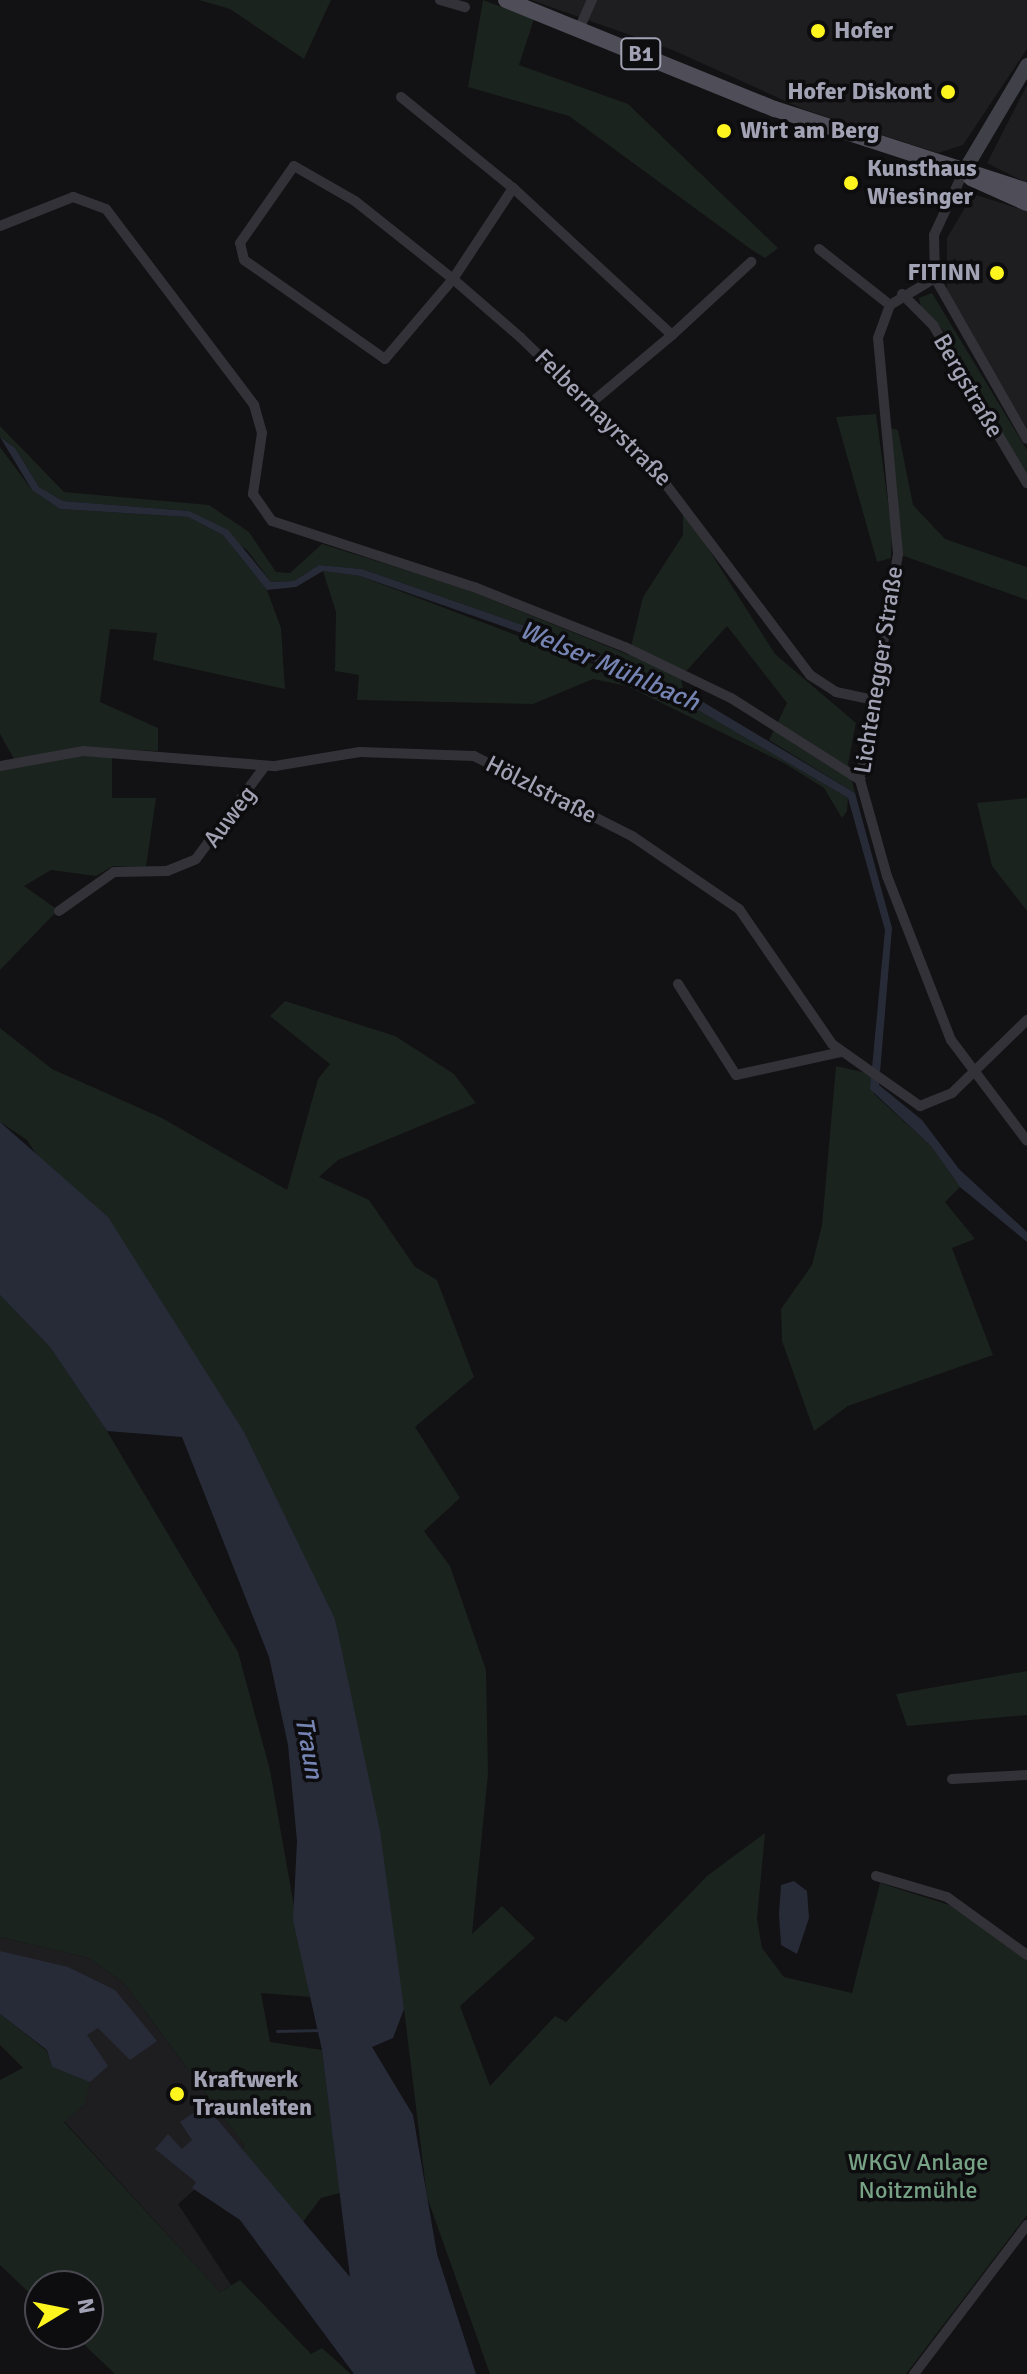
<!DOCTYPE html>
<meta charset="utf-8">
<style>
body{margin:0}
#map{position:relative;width:1027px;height:2374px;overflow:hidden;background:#121113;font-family:Signika,sans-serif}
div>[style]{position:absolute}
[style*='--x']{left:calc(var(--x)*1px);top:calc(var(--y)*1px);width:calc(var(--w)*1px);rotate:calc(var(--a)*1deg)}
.built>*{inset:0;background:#1e1d20}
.green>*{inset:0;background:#1b231e}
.water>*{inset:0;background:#272b38}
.stream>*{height:3px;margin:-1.5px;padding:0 1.5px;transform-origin:1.5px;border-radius:1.5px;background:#272b38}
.street>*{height:10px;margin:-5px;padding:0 5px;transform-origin:5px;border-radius:5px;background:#333238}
.secondary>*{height:14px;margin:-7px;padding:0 7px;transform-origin:7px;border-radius:7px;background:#404049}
.primary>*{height:16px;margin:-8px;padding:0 8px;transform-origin:8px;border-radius:8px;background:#4f4e58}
.dots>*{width:22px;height:22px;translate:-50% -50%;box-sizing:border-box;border:4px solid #0d0c0e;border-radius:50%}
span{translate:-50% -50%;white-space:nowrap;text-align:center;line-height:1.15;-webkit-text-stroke:7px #0d0c0e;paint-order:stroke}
.shield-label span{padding:2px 6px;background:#0d0c0e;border:2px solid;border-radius:6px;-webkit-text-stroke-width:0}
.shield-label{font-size:22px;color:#a2a2b5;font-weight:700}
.poi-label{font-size:24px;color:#a2a2b5;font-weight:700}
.left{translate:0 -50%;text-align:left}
.right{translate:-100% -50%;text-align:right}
.street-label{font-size:24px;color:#a2a2b5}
.park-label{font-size:24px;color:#77a286}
.water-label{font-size:26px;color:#7584b3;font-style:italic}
.north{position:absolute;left:24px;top:2270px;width:80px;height:80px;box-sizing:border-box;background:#0d0c0e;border:2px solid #494851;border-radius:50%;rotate:80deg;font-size:22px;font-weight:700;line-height:32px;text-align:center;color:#a2a2b5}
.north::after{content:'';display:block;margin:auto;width:28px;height:36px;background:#fff51e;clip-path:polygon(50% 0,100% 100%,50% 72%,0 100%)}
</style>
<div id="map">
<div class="built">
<i style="clip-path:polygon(531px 0,1027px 0,1027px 49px,963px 145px,938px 153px,803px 109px,675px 51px)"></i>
<i style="clip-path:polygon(1027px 85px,1027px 183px,987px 163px)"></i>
<i style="clip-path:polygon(973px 194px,1027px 211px,1027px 429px,947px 294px,947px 238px)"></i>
<i style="clip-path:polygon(0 1937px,89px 1958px,124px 1983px,245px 2146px,178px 2204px,231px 2285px,220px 2292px,64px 2121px,84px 2105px,47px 2050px,0 2014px)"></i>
</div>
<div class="green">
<i style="clip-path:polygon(199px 0,331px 0,304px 59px,230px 9px)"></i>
<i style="clip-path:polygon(483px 0,534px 19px,519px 65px,628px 104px,778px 248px,765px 258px,752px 250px,569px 116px,468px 87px)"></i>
<i style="clip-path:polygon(932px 293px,1027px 450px,1027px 478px,943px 330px,921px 308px,919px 298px)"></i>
<i style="clip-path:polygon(876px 414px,892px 532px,891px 558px,877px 562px,836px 417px)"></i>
<i style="clip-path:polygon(0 426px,64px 492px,209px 505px,249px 532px,276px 572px,290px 573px,322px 544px,463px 588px,629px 655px,643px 597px,683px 535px,683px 509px,775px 654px,856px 723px,848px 764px,855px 793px,769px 740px,787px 703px,727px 626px,681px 677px,683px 690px,557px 637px,362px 569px,319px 565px,294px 581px,271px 582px,247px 550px,189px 511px,63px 501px,39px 487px,15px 448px,0 437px)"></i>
<i style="clip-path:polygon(889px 428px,898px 430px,913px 505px,945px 539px,1027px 567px,1027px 600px,901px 555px)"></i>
<i style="clip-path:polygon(0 447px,32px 490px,60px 509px,188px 517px,223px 535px,267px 590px,281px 628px,285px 689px,153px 660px,157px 633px,110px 629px,100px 702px,158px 728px,158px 751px,112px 749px,112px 798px,156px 798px,146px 867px,113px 866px,96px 876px,51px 870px,24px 886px,58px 910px,0 970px,0 762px,14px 759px,0 734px)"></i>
<i style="clip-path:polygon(323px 571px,360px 576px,669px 693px,848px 798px,847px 811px,842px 818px,824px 788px,784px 763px,627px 686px,593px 679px,533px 704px,357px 700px,359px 675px,335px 671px,336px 612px)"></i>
<i style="clip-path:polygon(1027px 798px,1027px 911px,992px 866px,977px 803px)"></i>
<i style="clip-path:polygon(285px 1001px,395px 1036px,454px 1074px,476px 1103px,338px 1160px,319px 1177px,369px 1200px,415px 1267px,437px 1280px,474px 1377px,415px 1427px,460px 1498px,424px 1531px,450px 1566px,486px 1670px,488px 1774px,472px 1934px,502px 1906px,535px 1938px,460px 2006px,490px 2086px,555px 2016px,566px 2022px,707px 1876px,765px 1833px,757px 1919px,762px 1948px,784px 1977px,852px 1993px,880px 1883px,965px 1910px,1027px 1960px,1027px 2215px,906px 2374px,490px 2374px,427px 2197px,404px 2009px,335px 1619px,27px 1140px,0 1122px,0 1028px,52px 1069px,162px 1118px,287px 1190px,318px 1079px,330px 1064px,270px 1016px)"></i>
<i style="clip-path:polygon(836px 1066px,871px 1074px,874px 1094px,931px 1146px,960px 1187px,945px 1202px,975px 1239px,952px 1248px,993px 1355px,848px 1406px,814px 1431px,782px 1341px,781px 1309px,812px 1265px,822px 1225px)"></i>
<i style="clip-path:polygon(0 1295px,50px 1347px,107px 1431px,238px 1652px,270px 1770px,310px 1997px,261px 1993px,270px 2042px,322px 2050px,340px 2193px,321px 2198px,302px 2223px,240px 2151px,245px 2146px,124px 1983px,89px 1958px,0 1937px)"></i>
<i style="clip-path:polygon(1027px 1671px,1027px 1715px,907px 1726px,896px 1694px)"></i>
<i style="clip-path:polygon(0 2014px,47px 2051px,52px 2067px,90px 2082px,84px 2105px,64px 2122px,220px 2292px,240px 2280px,311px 2354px,322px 2348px,351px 2374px,115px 2374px,73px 2334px,88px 2334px,88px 2286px,40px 2286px,40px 2303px,0 2265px,0 2080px,23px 2068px,0 2045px)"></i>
</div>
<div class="water">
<i style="clip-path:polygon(0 437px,15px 448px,39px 487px,63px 501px,189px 511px,228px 530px,271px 582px,294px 581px,319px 565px,362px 569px,557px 637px,683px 690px,855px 793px,892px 928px,879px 1085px,922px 1120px,959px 1169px,1027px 1232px,1027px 1242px,960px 1187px,931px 1146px,870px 1089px,885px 930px,848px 798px,669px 693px,553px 644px,360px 576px,323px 571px,296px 587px,267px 590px,223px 535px,188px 517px,60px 509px,32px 490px)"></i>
<i style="clip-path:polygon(0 1122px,108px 1217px,244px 1432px,335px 1619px,380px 1831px,404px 2009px,393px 2038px,372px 2047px,413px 2115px,437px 2254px,476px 2374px,354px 2374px,240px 2220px,192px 2188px,196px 2182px,155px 2149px,168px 2134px,182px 2149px,192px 2140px,180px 2122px,205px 2105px,350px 2277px,322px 2050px,293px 1920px,297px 1841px,288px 1745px,269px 1657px,182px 1437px,107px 1431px,50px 1347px,0 1295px)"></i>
<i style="clip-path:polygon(794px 1881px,807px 1891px,809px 1918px,797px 1954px,781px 1945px,779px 1914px,781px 1885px)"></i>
<i style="clip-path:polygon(0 1951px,68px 1967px,115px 1990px,157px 2041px,130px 2060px,98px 2028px,87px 2035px,108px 2066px,90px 2082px,52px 2067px,47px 2050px,0 2014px)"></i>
</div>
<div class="stream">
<i style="--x:277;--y:2031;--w:43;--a:-1.3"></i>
</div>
<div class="street">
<i style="--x:440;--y:0;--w:26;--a:16"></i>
<i style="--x:579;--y:29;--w:32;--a:-66"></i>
<i style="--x:401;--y:97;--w:144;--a:39.1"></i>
<i style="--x:963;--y:173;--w:68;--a:115.1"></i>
<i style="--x:934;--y:235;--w:43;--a:88.7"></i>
<i style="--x:935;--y:278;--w:185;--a:60.3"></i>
<i style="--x:0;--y:226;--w:79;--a:-21.7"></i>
<i style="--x:73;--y:197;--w:35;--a:20"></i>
<i style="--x:106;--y:209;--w:246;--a:52.9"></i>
<i style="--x:254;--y:405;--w:29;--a:74"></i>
<i style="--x:262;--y:433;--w:62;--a:98.4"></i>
<i style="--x:253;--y:494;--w:33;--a:55"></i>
<i style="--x:272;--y:521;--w:213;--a:18.1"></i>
<i style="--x:474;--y:587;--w:162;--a:21.7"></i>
<i style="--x:625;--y:647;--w:118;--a:25.7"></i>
<i style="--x:731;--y:698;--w:153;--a:32.4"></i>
<i style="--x:819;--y:249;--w:90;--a:38.3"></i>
<i style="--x:935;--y:278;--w:52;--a:149"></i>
<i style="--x:890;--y:305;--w:35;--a:110"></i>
<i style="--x:878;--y:338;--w:217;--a:84.7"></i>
<i style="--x:898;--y:554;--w:229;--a:99.5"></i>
<i style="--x:860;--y:780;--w:100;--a:74.3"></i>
<i style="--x:887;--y:876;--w:176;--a:68.7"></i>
<i style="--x:951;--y:1040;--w:126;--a:53"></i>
<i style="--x:902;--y:294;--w:44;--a:45"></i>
<i style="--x:933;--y:325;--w:184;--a:59.3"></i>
<i style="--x:672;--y:335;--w:108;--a:-42.7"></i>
<i style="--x:591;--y:403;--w:106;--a:-40"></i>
<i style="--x:672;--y:335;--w:217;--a:-137.2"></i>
<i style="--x:513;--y:188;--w:109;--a:123.4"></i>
<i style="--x:453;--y:279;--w:105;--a:130.4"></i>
<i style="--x:385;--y:359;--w:172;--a:-144.9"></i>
<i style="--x:244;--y:260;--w:17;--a:-103"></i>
<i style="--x:240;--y:243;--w:94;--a:-55"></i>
<i style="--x:294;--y:166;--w:70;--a:29.8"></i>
<i style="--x:355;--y:201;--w:125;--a:38.5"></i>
<i style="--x:453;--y:279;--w:89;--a:40.9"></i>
<i style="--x:520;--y:337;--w:180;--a:44.1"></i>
<i style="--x:649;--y:462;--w:267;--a:52.9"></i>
<i style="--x:810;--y:675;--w:31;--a:33"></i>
<i style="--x:836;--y:692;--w:38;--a:12"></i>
<i style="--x:0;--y:766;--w:84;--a:-10.2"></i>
<i style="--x:83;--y:751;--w:193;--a:4.5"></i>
<i style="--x:275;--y:766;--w:86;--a:-9.4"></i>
<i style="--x:360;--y:752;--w:114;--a:2"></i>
<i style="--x:474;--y:756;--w:177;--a:26.9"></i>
<i style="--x:632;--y:836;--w:130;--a:34.3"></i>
<i style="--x:739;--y:909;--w:164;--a:55.4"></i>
<i style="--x:832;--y:1044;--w:108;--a:35.2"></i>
<i style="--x:920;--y:1106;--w:35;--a:-22"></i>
<i style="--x:952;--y:1093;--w:105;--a:-44.2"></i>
<i style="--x:59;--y:911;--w:67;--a:-35.3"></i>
<i style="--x:114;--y:872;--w:53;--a:-1.1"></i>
<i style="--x:167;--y:871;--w:31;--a:-22"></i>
<i style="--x:196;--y:859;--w:116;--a:-53.4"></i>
<i style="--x:678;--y:984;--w:108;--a:57.5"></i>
<i style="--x:736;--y:1075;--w:107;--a:-12.4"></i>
<i style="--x:952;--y:1779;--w:75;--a:-3.1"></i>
<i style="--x:876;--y:1876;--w:74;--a:16.5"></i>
<i style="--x:947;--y:1897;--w:99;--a:35.9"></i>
<i style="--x:914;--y:2374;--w:187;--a:-52.8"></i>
</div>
<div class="secondary">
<i style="--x:963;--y:173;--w:126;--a:-59.3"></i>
</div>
<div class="primary">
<i style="--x:506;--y:0;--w:290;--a:22.1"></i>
<i style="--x:775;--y:109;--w:265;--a:18"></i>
<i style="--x:971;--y:178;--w:61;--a:24.1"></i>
</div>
<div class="dots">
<i style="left:818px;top:31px;background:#fff51e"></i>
<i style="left:948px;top:92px;background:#fff51e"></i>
<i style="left:724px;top:131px;background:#fff51e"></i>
<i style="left:851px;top:183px;background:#fff51e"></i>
<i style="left:997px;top:273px;background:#fff51e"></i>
<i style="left:177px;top:2094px;background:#fff51e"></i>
</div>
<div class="shield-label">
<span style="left:641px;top:54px">B1</span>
</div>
<div class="poi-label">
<span class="left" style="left:834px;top:31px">Hofer</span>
<span class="right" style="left:932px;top:92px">Hofer Diskont</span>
<span class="left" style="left:740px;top:131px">Wirt am Berg</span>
<span class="left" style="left:867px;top:183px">Kunsthaus<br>Wiesinger</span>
<span class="right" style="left:981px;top:273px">FITINN</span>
<span class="left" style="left:193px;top:2094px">Kraftwerk<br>Traunleiten</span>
</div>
<div class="street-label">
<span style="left:968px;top:386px;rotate:60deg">Bergstraße</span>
<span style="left:603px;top:418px;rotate:45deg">Felbermayrstraße</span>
<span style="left:879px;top:670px;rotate:-81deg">Lichtenegger Straße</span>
<span style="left:541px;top:790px;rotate:27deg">Hölzlstraße</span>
<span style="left:230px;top:817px;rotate:-53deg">Auweg</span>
</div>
<div class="park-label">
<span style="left:918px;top:2177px">WKGV Anlage<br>Noitzmühle</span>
</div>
<div class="water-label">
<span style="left:609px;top:667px;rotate:23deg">Welser Mühlbach</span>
<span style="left:308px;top:1748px;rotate:80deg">Traun</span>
</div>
<div class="north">N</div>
</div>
